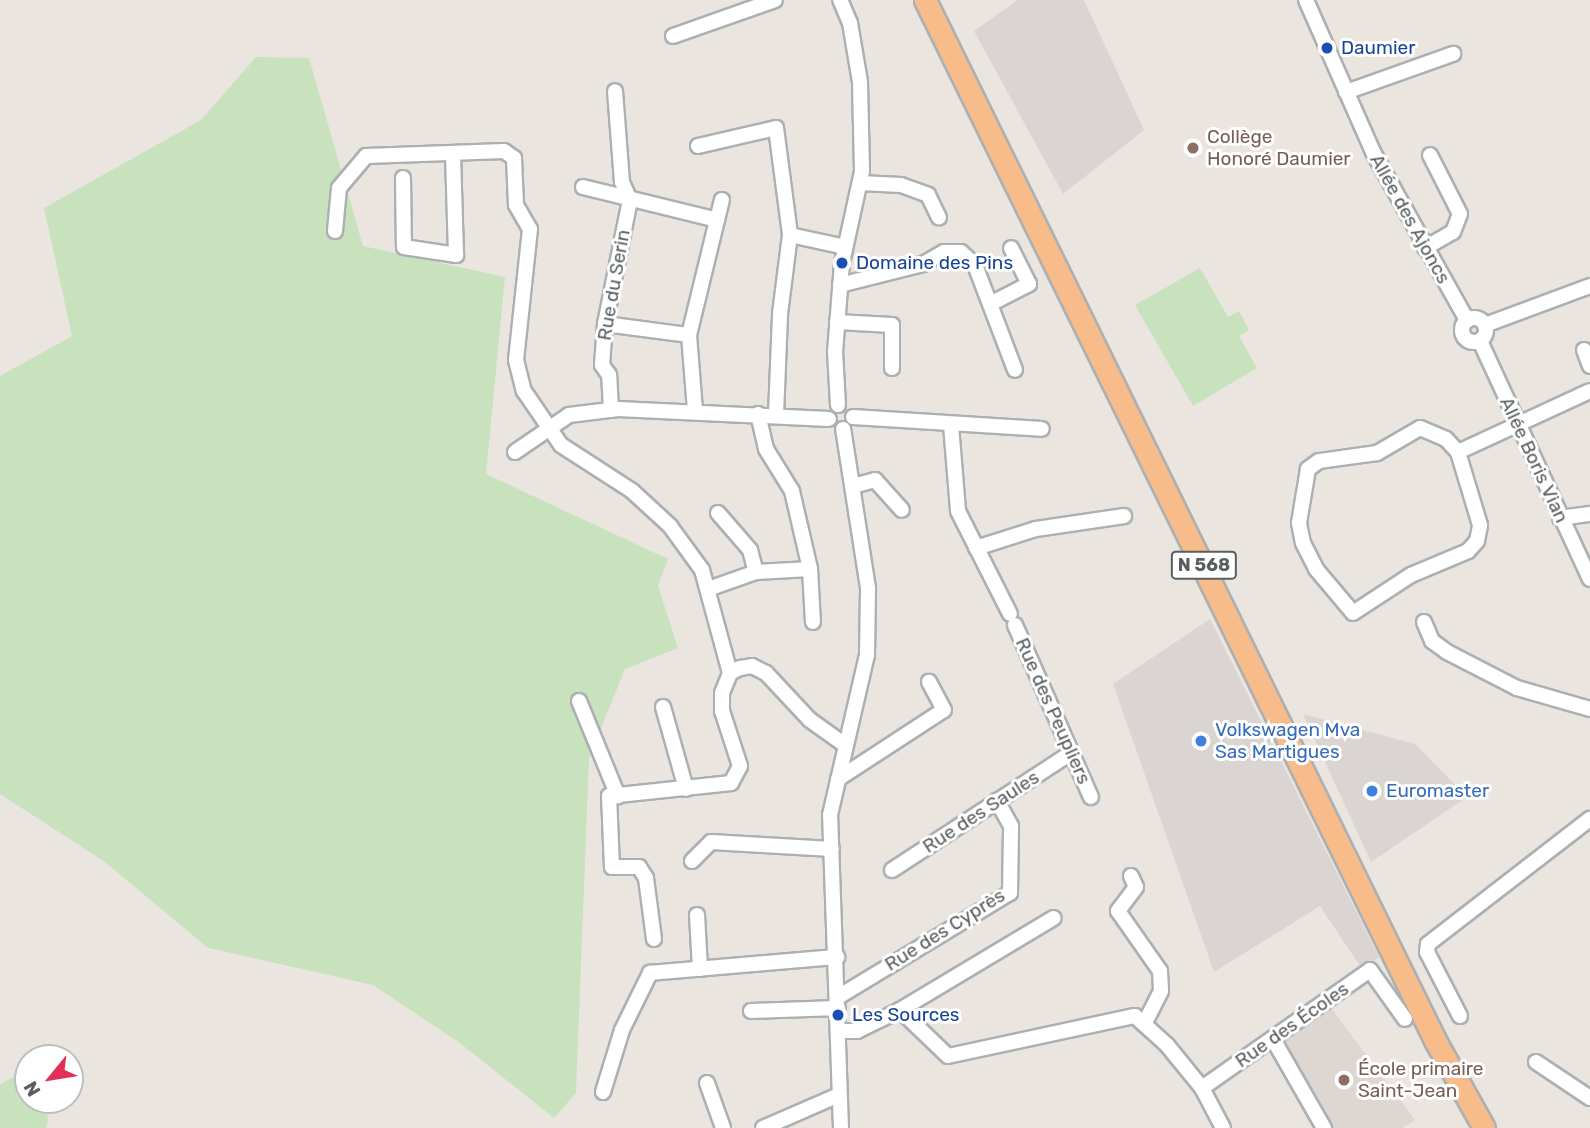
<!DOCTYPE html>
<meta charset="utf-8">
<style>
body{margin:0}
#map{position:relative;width:1590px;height:1128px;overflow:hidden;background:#ebe5e0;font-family:Rubik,sans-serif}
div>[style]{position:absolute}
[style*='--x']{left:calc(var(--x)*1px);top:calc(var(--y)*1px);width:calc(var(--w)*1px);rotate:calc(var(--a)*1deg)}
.industrial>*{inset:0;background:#dad5d2}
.education>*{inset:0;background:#ded6d1}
.green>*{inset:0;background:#c8e2bd}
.roads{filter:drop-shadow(2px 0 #acb0b2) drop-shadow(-2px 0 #acb0b2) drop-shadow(0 2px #acb0b2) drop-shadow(0 -2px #acb0b2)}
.minor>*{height:14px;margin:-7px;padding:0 7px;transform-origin:7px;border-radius:7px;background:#fff}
.minor>.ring{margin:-7px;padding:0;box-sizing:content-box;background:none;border:14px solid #fff;border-radius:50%}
.highway>*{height:21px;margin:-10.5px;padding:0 10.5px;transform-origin:10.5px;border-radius:10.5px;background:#f8bc8a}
.dots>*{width:19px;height:19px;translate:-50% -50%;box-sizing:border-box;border:4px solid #fff;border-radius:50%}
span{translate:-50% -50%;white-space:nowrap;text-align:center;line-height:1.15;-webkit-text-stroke:6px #fff;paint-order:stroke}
.shield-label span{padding:2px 5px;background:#fff;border:2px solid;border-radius:5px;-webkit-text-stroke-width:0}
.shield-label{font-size:18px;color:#595e60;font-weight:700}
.transit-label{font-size:19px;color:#164399}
.left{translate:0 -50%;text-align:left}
.education-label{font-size:19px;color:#785e54}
.street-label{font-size:19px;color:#595e60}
.shop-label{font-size:19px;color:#366cbe}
.north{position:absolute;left:14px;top:1044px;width:70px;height:70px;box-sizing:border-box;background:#fff;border:2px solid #bdbfbf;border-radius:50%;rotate:240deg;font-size:19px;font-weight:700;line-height:28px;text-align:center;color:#595e60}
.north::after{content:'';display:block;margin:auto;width:24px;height:32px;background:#e13057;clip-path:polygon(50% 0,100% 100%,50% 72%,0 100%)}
</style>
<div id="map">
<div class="industrial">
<i style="clip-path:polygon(1018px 0,1084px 0,1144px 130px,1063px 194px,974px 31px)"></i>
<i style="clip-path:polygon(1210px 619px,1379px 957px,1362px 969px,1320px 906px,1214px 972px,1113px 684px)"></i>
<i style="clip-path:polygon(1303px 714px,1415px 744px,1467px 797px,1371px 862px)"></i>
</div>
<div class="education">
<i style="clip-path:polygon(1329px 1005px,1415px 1120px,1402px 1128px,1331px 1128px,1279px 1041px)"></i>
</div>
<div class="green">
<i style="clip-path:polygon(256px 57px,309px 58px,363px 246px,505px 277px,486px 474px,668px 559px,658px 586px,678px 648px,625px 669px,589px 758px,576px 1093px,554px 1118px,460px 1043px,373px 985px,208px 948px,105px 862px,0 794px,0 376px,72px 336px,44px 208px,201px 120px)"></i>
<i style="clip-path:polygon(1200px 268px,1228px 317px,1239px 311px,1249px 330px,1239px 336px,1257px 368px,1193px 406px,1135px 305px)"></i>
<i style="clip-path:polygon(24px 1072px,28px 1100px,46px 1100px,48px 1122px,46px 1128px,0 1128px,0 1084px)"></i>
</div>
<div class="roads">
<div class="minor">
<i style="--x:1306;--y:0;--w:166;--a:66.2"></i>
<i style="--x:1373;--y:152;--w:193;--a:60.8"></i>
<i style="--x:673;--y:36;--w:108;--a:-19.4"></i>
<i style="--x:1346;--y:92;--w:114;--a:-19.6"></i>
<i style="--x:698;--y:146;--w:80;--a:-13"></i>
<i style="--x:776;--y:128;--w:108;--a:82.5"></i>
<i style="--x:790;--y:235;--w:56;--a:12.3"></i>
<i style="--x:403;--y:178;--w:69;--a:89.2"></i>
<i style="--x:404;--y:247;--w:53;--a:8.7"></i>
<i style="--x:456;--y:255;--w:100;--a:-91.7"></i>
<i style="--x:860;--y:183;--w:41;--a:2.8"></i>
<i style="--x:901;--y:185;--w:29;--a:20"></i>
<i style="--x:928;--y:195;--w:25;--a:64"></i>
<i style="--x:583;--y:187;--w:138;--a:13.8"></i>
<i style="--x:335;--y:231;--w:43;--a:-84.7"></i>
<i style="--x:339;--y:188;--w:42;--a:-49.8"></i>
<i style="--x:366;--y:156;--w:138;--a:-2.1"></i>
<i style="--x:504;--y:151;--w:12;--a:35"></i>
<i style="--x:514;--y:158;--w:47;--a:87.6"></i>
<i style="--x:516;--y:205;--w:28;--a:60"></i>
<i style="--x:530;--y:229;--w:132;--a:96.1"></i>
<i style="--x:516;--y:360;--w:32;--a:76"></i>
<i style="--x:524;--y:391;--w:65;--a:55.6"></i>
<i style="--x:561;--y:445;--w:85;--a:32.9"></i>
<i style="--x:632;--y:491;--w:52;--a:42.6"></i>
<i style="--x:670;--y:526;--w:54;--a:54"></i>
<i style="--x:702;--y:570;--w:107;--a:74.8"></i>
<i style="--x:1425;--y:248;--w:32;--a:-30"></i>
<i style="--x:1453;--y:232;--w:19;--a:-69"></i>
<i style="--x:1460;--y:214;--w:66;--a:-117"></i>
<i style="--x:840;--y:285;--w:86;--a:-14.2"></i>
<i style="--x:923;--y:264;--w:24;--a:-30"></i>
<i style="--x:944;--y:252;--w:17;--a:0"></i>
<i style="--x:961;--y:252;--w:19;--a:43"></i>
<i style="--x:975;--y:265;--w:112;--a:69.1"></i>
<i style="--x:990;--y:304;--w:44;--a:-27.1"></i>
<i style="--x:1029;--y:284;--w:40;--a:-116.6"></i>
<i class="ring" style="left:1462px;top:318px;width:10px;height:10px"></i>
<i style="--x:837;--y:322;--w:55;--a:3.1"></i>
<i style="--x:892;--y:325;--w:43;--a:90"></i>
<i style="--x:605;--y:324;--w:85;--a:7.5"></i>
<i style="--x:1485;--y:325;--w:112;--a:-20.4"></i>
<i style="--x:1480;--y:341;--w:262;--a:65.2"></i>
<i style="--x:1584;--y:350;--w:17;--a:69"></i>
<i style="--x:838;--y:405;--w:53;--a:-93.2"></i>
<i style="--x:835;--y:352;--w:89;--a:-85.5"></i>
<i style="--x:842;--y:263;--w:94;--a:-77.7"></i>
<i style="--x:862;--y:171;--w:89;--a:-91.3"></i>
<i style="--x:860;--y:82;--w:60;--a:-99.6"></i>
<i style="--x:850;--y:23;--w:25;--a:-113"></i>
<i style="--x:611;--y:410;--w:35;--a:-93"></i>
<i style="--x:609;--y:375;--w:12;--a:-125"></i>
<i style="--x:602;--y:365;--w:41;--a:-85.8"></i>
<i style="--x:605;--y:324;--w:126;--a:-78.6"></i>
<i style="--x:630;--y:200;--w:20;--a:-114"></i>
<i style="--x:622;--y:182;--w:91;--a:-94.4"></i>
<i style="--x:695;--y:410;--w:75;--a:-94.6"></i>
<i style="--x:689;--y:335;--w:139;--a:-76.3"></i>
<i style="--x:758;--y:414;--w:36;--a:77"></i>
<i style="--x:766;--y:449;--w:49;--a:58.2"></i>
<i style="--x:792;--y:491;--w:80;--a:77"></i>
<i style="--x:810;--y:569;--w:53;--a:86.8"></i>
<i style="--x:776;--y:415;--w:101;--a:-87.7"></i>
<i style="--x:780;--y:314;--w:80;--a:-82.8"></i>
<i style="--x:853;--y:417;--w:189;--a:3.6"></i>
<i style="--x:951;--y:425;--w:86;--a:85.3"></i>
<i style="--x:958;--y:511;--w:115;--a:63.2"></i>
<i style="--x:515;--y:452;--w:65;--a:-34.4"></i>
<i style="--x:569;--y:415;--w:49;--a:-7"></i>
<i style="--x:618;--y:409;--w:211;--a:2.7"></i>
<i style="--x:1458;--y:452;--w:18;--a:-133"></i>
<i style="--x:1446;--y:439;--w:28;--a:-157"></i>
<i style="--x:1420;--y:428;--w:50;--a:149.8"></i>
<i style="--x:1377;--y:453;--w:59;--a:172.1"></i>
<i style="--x:1319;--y:461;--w:14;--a:144"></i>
<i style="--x:1308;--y:469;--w:55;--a:99.5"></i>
<i style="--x:1299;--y:523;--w:20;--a:79"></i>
<i style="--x:1303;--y:543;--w:29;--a:63"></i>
<i style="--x:1316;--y:569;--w:57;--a:49.9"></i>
<i style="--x:1353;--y:613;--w:69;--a:-33.2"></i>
<i style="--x:1411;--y:575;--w:62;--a:-22.8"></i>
<i style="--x:1468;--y:551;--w:13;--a:-48"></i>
<i style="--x:1477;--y:541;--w:16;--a:-79"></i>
<i style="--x:1480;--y:525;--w:76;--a:-106.8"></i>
<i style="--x:1458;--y:452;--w:145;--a:-24.8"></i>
<i style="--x:853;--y:486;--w:23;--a:-15"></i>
<i style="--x:875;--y:480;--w:40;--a:48"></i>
<i style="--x:718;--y:513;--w:49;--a:49.1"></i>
<i style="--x:750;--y:550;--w:23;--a:75"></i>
<i style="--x:1560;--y:518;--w:30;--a:-8"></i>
<i style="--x:976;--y:548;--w:63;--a:-17.6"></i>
<i style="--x:1036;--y:529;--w:89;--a:-8.4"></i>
<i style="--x:708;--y:589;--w:51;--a:-19.5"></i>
<i style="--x:756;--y:572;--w:54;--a:-3.2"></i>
<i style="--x:1424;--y:622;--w:21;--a:67"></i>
<i style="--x:1432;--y:641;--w:19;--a:36"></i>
<i style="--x:1447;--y:652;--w:79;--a:27.2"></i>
<i style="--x:1517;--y:688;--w:76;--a:16"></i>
<i style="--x:1015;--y:625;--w:188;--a:66.2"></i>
<i style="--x:579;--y:701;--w:103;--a:67.7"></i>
<i style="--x:663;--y:707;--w:85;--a:74.3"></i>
<i style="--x:838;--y:779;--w:126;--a:-33.1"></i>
<i style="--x:944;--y:710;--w:32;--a:-118"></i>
<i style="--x:692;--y:861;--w:27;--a:-45"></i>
<i style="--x:711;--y:842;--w:121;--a:3.3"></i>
<i style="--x:892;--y:870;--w:214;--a:-33.2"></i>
<i style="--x:1131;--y:876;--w:12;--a:66"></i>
<i style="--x:1136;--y:887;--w:30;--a:127"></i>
<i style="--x:1118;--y:911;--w:73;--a:55"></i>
<i style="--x:1160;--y:971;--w:20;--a:87"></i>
<i style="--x:1161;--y:991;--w:37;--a:117"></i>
<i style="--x:697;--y:915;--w:54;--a:86.8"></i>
<i style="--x:654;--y:939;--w:62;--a:-97.5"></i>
<i style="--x:646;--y:878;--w:13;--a:-122"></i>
<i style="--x:639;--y:867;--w:27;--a:180"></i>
<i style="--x:612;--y:867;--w:71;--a:-92.4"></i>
<i style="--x:609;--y:796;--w:123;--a:-6.1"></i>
<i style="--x:731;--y:783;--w:19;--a:-62"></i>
<i style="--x:740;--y:766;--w:58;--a:-108.1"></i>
<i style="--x:722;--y:711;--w:18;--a:-90"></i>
<i style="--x:722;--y:693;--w:22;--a:-68"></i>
<i style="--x:730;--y:673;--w:11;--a:-27"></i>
<i style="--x:740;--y:668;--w:12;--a:-9"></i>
<i style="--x:752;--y:666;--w:16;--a:27"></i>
<i style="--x:766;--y:673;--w:64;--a:46.9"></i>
<i style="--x:810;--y:720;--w:43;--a:35.5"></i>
<i style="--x:838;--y:997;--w:201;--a:-31.2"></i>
<i style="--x:1010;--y:893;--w:67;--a:-89.1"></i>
<i style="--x:1011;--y:826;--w:29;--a:-119"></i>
<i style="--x:900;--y:1010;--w:179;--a:-30.9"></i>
<i style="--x:751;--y:1011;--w:87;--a:-2"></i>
<i style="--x:1460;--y:1016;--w:72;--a:-117.3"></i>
<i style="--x:1427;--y:952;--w:8;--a:-83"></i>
<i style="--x:1428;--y:944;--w:205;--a:-37.7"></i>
<i style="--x:839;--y:1031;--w:18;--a:0"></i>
<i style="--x:857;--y:1031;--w:48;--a:-26"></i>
<i style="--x:900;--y:1010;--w:66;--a:43.8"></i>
<i style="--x:948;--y:1056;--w:191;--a:-12.1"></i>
<i style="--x:1135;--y:1016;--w:43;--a:42.2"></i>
<i style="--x:1167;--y:1045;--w:55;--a:50.9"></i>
<i style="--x:1202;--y:1088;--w:45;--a:62.3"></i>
<i style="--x:1273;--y:1039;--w:103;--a:60.2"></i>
<i style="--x:1536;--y:1062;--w:65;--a:33.7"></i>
<i style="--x:707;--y:1083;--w:48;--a:70.4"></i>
<i style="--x:1202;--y:1088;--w:205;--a:-35.1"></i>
<i style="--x:1370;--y:970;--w:60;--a:54.5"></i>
<i style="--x:603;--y:1092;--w:65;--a:-73"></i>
<i style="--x:622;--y:1030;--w:64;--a:-63.8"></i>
<i style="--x:650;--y:973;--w:188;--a:-4.9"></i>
<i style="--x:763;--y:1128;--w:83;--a:-23.5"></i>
<i style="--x:841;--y:1128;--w:313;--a:-92"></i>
<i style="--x:830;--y:815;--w:164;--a:-77"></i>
<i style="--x:867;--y:655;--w:67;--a:-89.1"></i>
<i style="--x:868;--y:588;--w:161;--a:-98.9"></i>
</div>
<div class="highway">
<i style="--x:925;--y:0;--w:1161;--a:63.88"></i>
<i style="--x:1436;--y:1042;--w:98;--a:60.8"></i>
</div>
</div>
<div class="dots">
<i style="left:1327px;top:48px;background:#1a4fb4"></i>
<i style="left:1193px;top:148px;background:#8d6e63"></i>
<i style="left:842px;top:263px;background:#1a4fb4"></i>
<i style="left:1201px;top:741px;background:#3f7fe0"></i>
<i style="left:1372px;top:791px;background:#3f7fe0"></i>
<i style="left:838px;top:1015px;background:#1a4fb4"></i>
<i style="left:1344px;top:1080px;background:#8d6e63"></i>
</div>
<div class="shield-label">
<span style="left:1204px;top:565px">N 568</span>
</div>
<div class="transit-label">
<span class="left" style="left:1341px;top:48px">Daumier</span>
<span class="left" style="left:856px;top:263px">Domaine des Pins</span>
<span class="left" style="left:852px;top:1015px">Les Sources</span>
</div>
<div class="education-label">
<span class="left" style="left:1207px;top:148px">Collège<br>Honoré Daumier</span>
<span class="left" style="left:1358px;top:1080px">École primaire<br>Saint-Jean</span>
</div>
<div class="street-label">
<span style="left:1410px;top:219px;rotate:61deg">Allée des Ajoncs</span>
<span style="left:614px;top:285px;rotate:-80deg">Rue du Serin</span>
<span style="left:1534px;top:460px;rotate:65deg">Allée Boris Vian</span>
<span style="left:1053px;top:711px;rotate:66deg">Rue des Peupliers</span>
<span style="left:981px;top:812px;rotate:-33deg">Rue des Saules</span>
<span style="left:945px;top:930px;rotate:-32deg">Rue des Cyprès</span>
<span style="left:1292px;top:1025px;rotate:-35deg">Rue des Écoles</span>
</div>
<div class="shop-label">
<span class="left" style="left:1215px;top:741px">Volkswagen Mva<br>Sas Martigues</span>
<span class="left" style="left:1386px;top:791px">Euromaster</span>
</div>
<div class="north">N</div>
</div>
